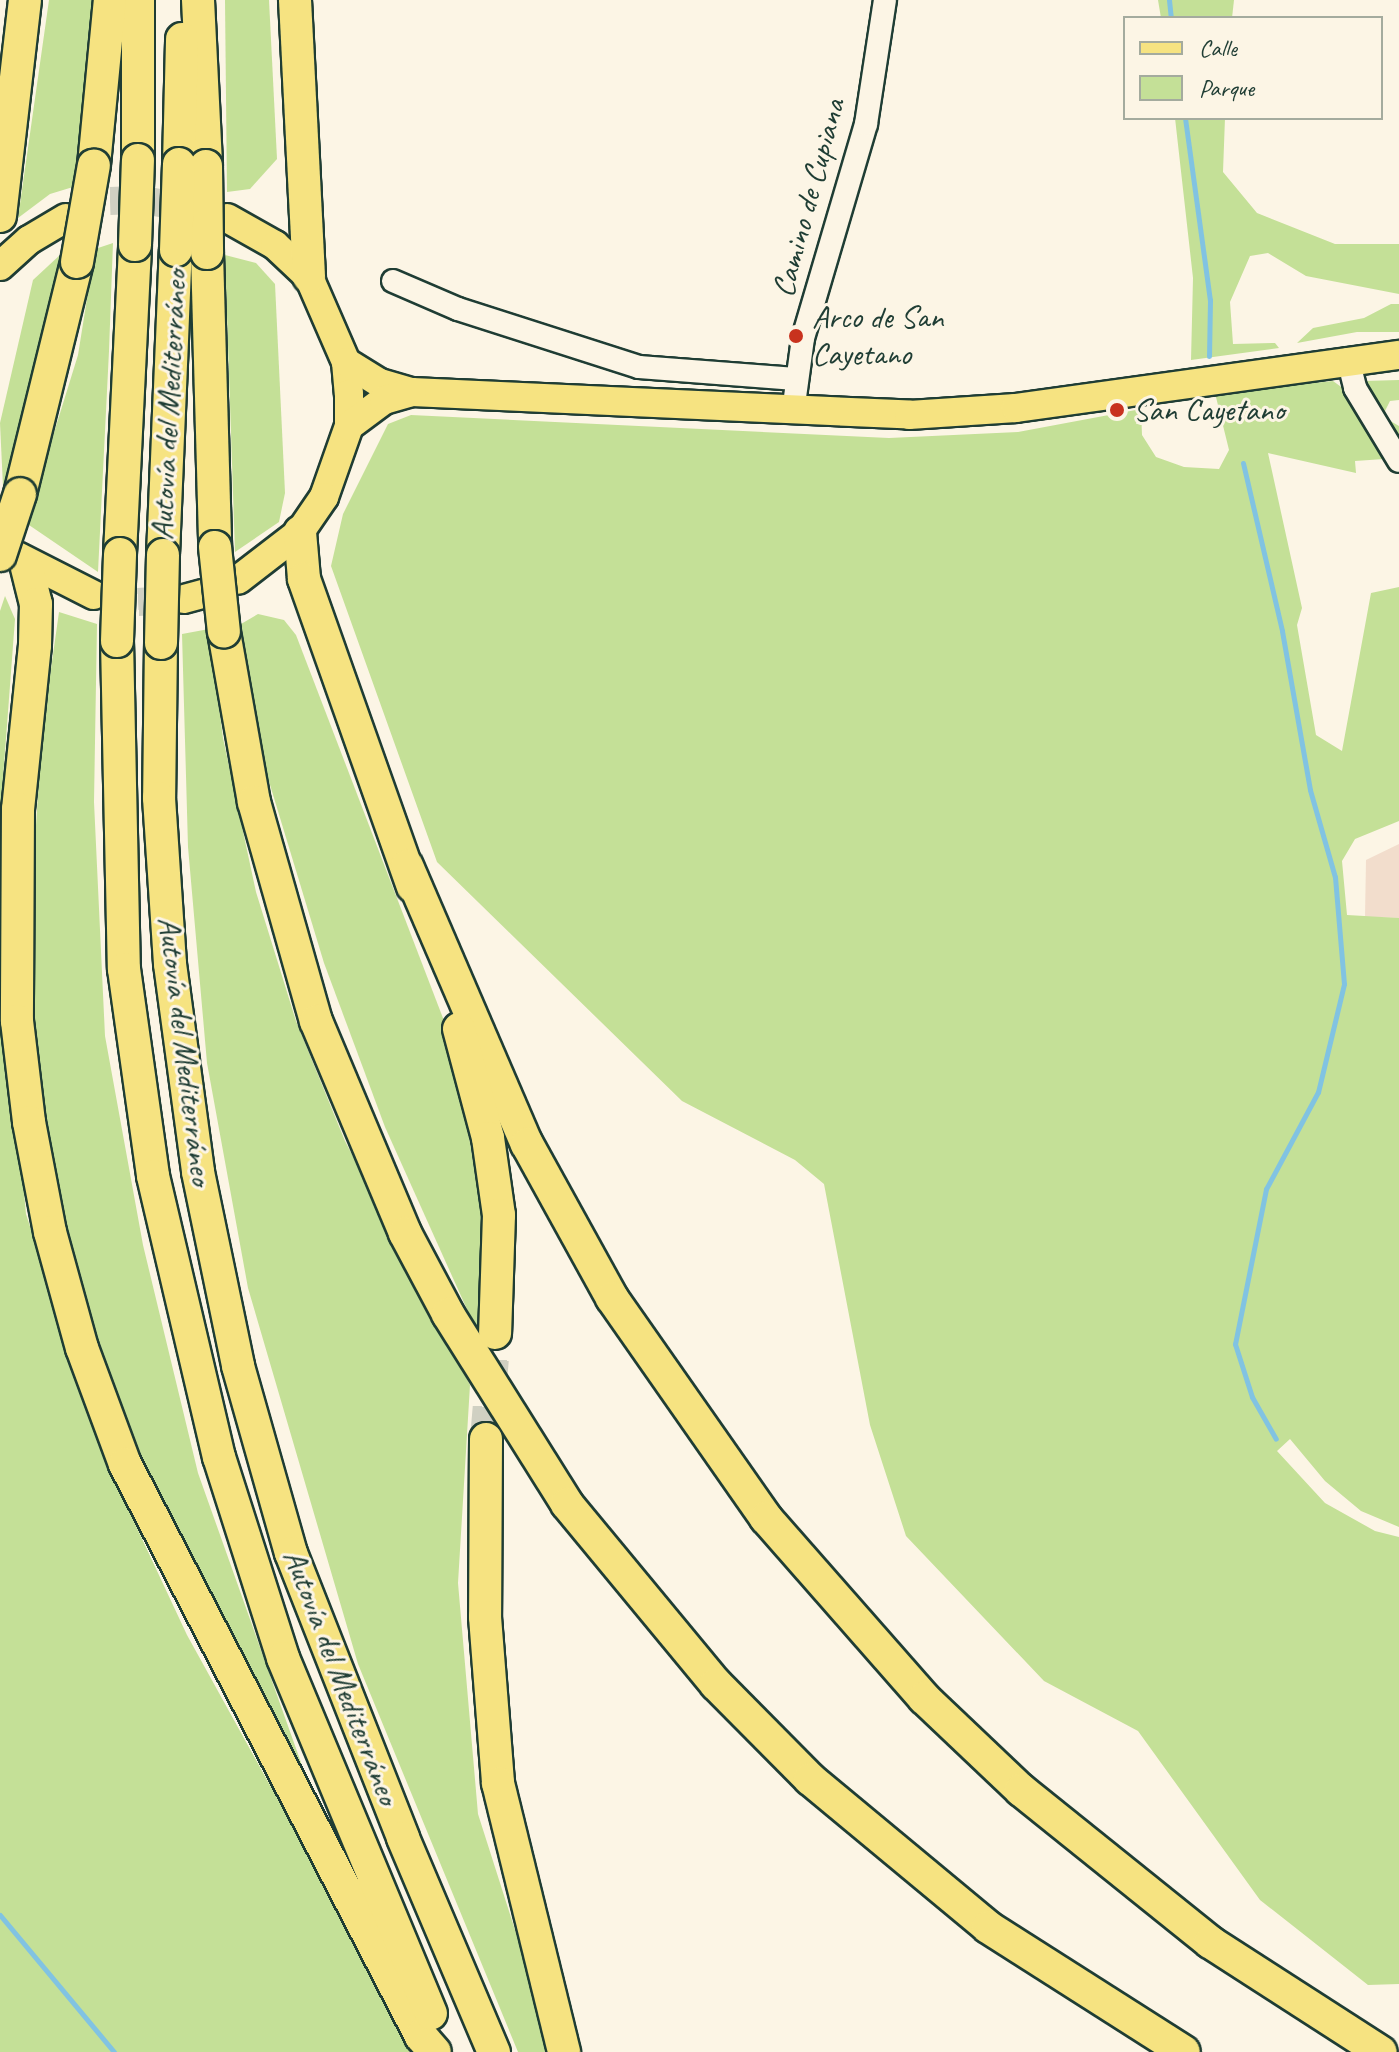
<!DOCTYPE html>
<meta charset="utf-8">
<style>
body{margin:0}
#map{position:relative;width:1399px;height:2052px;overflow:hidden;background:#fcf5e5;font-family:Caveat,sans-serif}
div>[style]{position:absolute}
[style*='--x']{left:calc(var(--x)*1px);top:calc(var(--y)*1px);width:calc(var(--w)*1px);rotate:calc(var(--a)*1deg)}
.built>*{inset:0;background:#f2ddcc}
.green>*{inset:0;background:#c4e097}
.stream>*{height:5px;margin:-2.5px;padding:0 2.5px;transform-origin:2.5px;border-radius:2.5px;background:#81c3e2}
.major-tunnel>*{height:28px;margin-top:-14px;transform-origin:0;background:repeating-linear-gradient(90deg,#d0d0c2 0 28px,transparent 0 42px)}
.highway-tunnel>*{height:32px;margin-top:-16px;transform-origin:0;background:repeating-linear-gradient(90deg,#d0d0c2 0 32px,transparent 0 48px)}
.roads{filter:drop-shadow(2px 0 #1f3d34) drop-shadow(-2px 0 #1f3d34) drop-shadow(0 2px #1f3d34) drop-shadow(0 -2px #1f3d34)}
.minor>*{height:22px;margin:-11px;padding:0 11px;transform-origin:11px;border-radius:11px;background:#fcf5e5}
.major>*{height:28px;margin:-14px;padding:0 14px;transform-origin:14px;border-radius:14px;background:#f6e381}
.highway>*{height:32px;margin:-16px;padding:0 16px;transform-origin:16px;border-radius:16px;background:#f6e381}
.bridges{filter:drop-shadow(2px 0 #1f3d34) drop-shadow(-2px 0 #1f3d34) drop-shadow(0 2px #1f3d34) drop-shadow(0 -2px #1f3d34)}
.highway-bridge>*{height:32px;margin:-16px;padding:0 16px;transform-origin:16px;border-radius:16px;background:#f6e381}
.dots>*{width:22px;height:22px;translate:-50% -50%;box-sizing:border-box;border:4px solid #fcf5e5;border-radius:50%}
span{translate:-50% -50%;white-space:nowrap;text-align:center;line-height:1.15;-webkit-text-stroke:6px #fcf5e5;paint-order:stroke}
.street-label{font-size:32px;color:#1f3d34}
.poi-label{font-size:32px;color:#1f3d34}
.left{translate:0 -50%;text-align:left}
.legend{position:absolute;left:1123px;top:16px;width:260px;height:104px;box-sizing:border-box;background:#fcf5e5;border:2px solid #a4ab9e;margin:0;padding:10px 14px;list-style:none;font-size:24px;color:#1f3d34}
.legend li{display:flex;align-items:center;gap:16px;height:40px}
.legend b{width:40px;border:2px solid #a4ab9e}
</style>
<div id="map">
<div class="built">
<i style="clip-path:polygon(1399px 844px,1399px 918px,1365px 917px,1366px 860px)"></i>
</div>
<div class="green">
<i style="clip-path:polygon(49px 0,94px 0,76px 170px,73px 187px,50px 194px,18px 218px)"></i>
<i style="clip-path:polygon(225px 0,269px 0,277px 159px,250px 189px,227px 192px)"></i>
<i style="clip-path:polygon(1158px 0,1234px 0,1232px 18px,1161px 18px)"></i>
<i style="clip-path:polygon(1175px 118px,1225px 118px,1223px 172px,1257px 213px,1335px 244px,1399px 244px,1399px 294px,1306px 276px,1268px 253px,1250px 256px,1230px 302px,1233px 344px,1275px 343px,1279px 348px,1191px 360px,1193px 278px)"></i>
<i style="clip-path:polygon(113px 243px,109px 351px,98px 572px,26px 523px,78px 355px,95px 249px)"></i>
<i style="clip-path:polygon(61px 254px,33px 377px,3px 487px,0 423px,33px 280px)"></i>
<i style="clip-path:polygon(225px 255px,256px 263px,275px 284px,285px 493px,279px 522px,235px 552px)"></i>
<i style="clip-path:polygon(1391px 304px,1399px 304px,1399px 332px,1357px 332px,1297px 343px,1313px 328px,1364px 318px)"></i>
<i style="clip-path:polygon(1399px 380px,1399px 400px,1390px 401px,1385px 411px,1387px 419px,1399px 426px,1399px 451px,1364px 381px)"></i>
<i style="clip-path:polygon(1333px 381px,1344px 389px,1384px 459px,1355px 461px,1356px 473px,1268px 453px,1302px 608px,1297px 625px,1316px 735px,1342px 751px,1371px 593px,1399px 587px,1399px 821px,1355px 839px,1342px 861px,1347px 915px,1399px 918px,1399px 1527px,1361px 1511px,1325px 1481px,1290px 1439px,1277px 1451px,1325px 1503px,1375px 1531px,1399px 1537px,1399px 1984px,1368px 1985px,1260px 1900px,1138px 1731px,1044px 1681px,906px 1536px,870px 1425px,824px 1184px,795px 1160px,682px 1101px,437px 862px,331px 566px,343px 514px,388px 424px,411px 415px,889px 438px,1018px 432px,1141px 409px,1142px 435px,1156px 457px,1184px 467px,1219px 469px,1229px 450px,1215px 393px)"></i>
<i style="clip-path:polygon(5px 596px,15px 619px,0 818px,0 611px)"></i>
<i style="clip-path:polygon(59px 612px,97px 624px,94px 802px,105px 1036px,143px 1245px,198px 1473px,314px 1799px,154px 1498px,87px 1331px,42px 1142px,29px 934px,42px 732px)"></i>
<i style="clip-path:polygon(258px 614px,284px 620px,296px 635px,456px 1052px,481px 1213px,479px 1336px,385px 1127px,324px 963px,264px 765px,241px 624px)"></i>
<i style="clip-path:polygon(209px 629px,223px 738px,256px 892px,296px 1021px,345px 1141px,470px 1385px,458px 1583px,478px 1814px,554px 2052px,518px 2052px,358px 1664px,248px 1288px,207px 1063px,188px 847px,182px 634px)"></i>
<i style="clip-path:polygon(0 933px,26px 1214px,107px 1464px,187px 1635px,314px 1865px,410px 2052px,0 2052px)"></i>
</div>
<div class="stream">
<i style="--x:1169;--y:0;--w:18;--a:84"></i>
<i style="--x:1185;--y:118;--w:184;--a:82.2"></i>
<i style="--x:1210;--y:300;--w:56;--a:91"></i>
<i style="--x:1243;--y:463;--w:172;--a:76.9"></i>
<i style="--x:1282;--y:631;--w:161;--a:80"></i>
<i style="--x:1310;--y:790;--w:91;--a:74"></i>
<i style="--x:1335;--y:877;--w:107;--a:85.2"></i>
<i style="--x:1344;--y:984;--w:111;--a:103.5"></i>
<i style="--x:1318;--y:1092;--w:110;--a:118.2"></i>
<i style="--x:1266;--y:1189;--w:158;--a:101.3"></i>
<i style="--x:1235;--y:1344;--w:56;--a:72.2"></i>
<i style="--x:1252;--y:1397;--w:48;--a:60.3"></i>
<i style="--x:0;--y:1915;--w:178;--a:50.2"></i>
</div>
<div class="major-tunnel">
<i style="--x:110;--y:201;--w:33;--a:-2"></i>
<i style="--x:143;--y:200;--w:57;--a:10.1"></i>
<i style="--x:98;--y:596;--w:40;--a:8.5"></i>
<i style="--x:138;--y:602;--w:46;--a:-3.7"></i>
</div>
<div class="highway-tunnel">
<i style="--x:486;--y:1439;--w:106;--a:-85.1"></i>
</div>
<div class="roads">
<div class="minor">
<i style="--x:393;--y:281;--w:71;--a:23.3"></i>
<i style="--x:458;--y:309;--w:190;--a:17.8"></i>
<i style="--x:639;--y:367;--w:157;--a:4.4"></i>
<i style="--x:1348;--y:359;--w:30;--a:76"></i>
<i style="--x:1355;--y:388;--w:85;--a:58.9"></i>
<i style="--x:793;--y:412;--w:75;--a:-82.3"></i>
<i style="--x:803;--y:338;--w:223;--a:-73.6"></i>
<i style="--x:866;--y:124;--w:125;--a:-81.3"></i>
</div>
<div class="major">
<i style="--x:227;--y:218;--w:55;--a:29.4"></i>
<i style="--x:275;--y:245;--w:47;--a:43.3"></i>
<i style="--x:309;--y:277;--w:93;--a:66.5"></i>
<i style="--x:346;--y:362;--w:32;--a:85"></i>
<i style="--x:349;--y:394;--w:32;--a:90"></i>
<i style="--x:349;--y:426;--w:75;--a:109.4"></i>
<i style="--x:324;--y:497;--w:42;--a:124.4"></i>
<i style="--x:300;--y:532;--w:78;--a:142.3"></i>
<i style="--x:0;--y:266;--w:39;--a:-42"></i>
<i style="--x:29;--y:240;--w:43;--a:-30.7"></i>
<i style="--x:346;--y:362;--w:40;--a:32"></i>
<i style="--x:380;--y:383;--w:33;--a:16"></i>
<i style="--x:412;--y:392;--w:498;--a:2.6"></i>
<i style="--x:909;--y:415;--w:107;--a:-3.7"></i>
<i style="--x:1016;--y:408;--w:387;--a:-7.9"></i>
<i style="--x:349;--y:426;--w:44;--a:-36.6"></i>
<i style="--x:384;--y:400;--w:29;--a:-16"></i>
<i style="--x:17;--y:556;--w:86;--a:26.9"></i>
<i style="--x:184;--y:599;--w:20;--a:-15"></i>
</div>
<div class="highway">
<i style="--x:198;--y:0;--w:166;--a:87.2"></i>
<i style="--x:295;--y:0;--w:277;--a:87.1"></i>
<i style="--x:138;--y:160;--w:160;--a:-90"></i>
<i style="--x:179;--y:164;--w:125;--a:-88.6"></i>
<i style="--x:94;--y:165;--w:166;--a:-84.5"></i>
<i style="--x:0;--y:216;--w:217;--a:-83.4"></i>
<i style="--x:207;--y:253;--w:294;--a:88.4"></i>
<i style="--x:20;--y:494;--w:239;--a:-76.2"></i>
<i style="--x:300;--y:532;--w:47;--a:85.1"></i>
<i style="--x:304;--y:579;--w:326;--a:70.5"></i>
<i style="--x:120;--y:554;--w:309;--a:-87.2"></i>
<i style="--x:163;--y:555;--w:305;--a:-87.6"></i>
<i style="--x:26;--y:564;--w:41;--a:76"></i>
<i style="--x:36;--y:604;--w:41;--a:91.4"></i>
<i style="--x:35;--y:645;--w:165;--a:95.9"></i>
<i style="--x:18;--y:809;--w:212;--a:90.3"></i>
<i style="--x:17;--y:1021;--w:102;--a:83.2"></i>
<i style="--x:29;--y:1122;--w:112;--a:79.2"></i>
<i style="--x:50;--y:1232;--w:120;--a:74.6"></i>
<i style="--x:82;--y:1348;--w:124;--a:69.7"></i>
<i style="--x:125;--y:1464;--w:644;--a:62.64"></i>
<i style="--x:421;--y:2036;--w:21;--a:49"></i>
<i style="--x:224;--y:632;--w:173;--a:80"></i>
<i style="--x:254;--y:802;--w:228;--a:74.2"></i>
<i style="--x:316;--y:1021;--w:230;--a:67.2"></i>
<i style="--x:405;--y:1233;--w:92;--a:62"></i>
<i style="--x:448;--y:1314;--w:224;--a:57.9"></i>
<i style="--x:567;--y:1504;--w:234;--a:50.4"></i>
<i style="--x:716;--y:1684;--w:134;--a:45.3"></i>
<i style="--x:810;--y:1779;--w:231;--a:39.7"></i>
<i style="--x:988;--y:1927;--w:232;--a:32.5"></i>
<i style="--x:117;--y:641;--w:328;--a:88.8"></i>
<i style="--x:124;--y:969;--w:209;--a:82"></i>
<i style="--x:153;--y:1176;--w:289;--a:76.8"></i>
<i style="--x:219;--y:1457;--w:211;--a:72.3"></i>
<i style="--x:283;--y:1658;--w:385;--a:67.4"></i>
<i style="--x:161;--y:643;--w:155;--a:90.7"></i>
<i style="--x:159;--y:798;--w:166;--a:86.2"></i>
<i style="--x:170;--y:964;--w:210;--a:82.3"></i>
<i style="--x:198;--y:1172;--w:198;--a:78.3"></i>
<i style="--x:238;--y:1366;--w:194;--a:74.2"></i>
<i style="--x:291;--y:1553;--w:306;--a:68.5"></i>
<i style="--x:403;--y:1838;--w:233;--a:67"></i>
<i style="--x:407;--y:866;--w:303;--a:66.7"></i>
<i style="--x:527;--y:1144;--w:176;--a:61.1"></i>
<i style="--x:612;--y:1298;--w:269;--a:55"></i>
<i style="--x:766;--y:1518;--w:240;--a:48.7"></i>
<i style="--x:924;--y:1698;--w:134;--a:43.5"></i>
<i style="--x:1021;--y:1790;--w:243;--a:38.8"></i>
<i style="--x:1210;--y:1942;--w:203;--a:32.8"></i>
<i style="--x:459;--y:1029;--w:113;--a:75.1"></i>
<i style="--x:488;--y:1138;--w:78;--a:81.9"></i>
<i style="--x:499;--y:1215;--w:118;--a:91.9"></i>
<i style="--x:486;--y:1439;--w:178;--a:90.3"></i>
<i style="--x:485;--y:1617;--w:167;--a:85.5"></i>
<i style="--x:498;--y:1783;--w:277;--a:76.2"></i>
</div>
</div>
<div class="bridges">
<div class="highway-bridge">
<i style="--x:206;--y:166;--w:87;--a:89.3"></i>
<i style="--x:135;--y:245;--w:85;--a:-88"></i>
<i style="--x:176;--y:250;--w:86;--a:-88"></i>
<i style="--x:77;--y:262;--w:98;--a:-80.1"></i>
<i style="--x:215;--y:547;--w:85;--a:84"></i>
<i style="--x:0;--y:555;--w:64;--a:-71.8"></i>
<i style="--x:117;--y:641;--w:87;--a:-88"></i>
<i style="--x:161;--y:643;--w:88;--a:-88.7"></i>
</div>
</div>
<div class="dots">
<i style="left:796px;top:336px;background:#c8321e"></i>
<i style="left:1117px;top:410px;background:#c8321e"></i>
</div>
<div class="street-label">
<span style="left:809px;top:198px;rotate:-75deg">Camino de Cupiana</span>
<span style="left:169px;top:405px;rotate:-87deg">Autovía del Mediterráneo</span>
<span style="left:185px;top:1051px;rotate:83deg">Autovía del Mediterráneo</span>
<span style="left:341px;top:1677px;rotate:69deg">Autovía del Mediterráneo</span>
</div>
<div class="poi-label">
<span class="left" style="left:812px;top:336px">Arco de San<br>Cayetano</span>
<span class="left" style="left:1133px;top:410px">San Cayetano</span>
</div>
<ul class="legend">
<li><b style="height:10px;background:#f6e381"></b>Calle</li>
<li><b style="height:22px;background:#c4e097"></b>Parque</li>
</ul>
</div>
